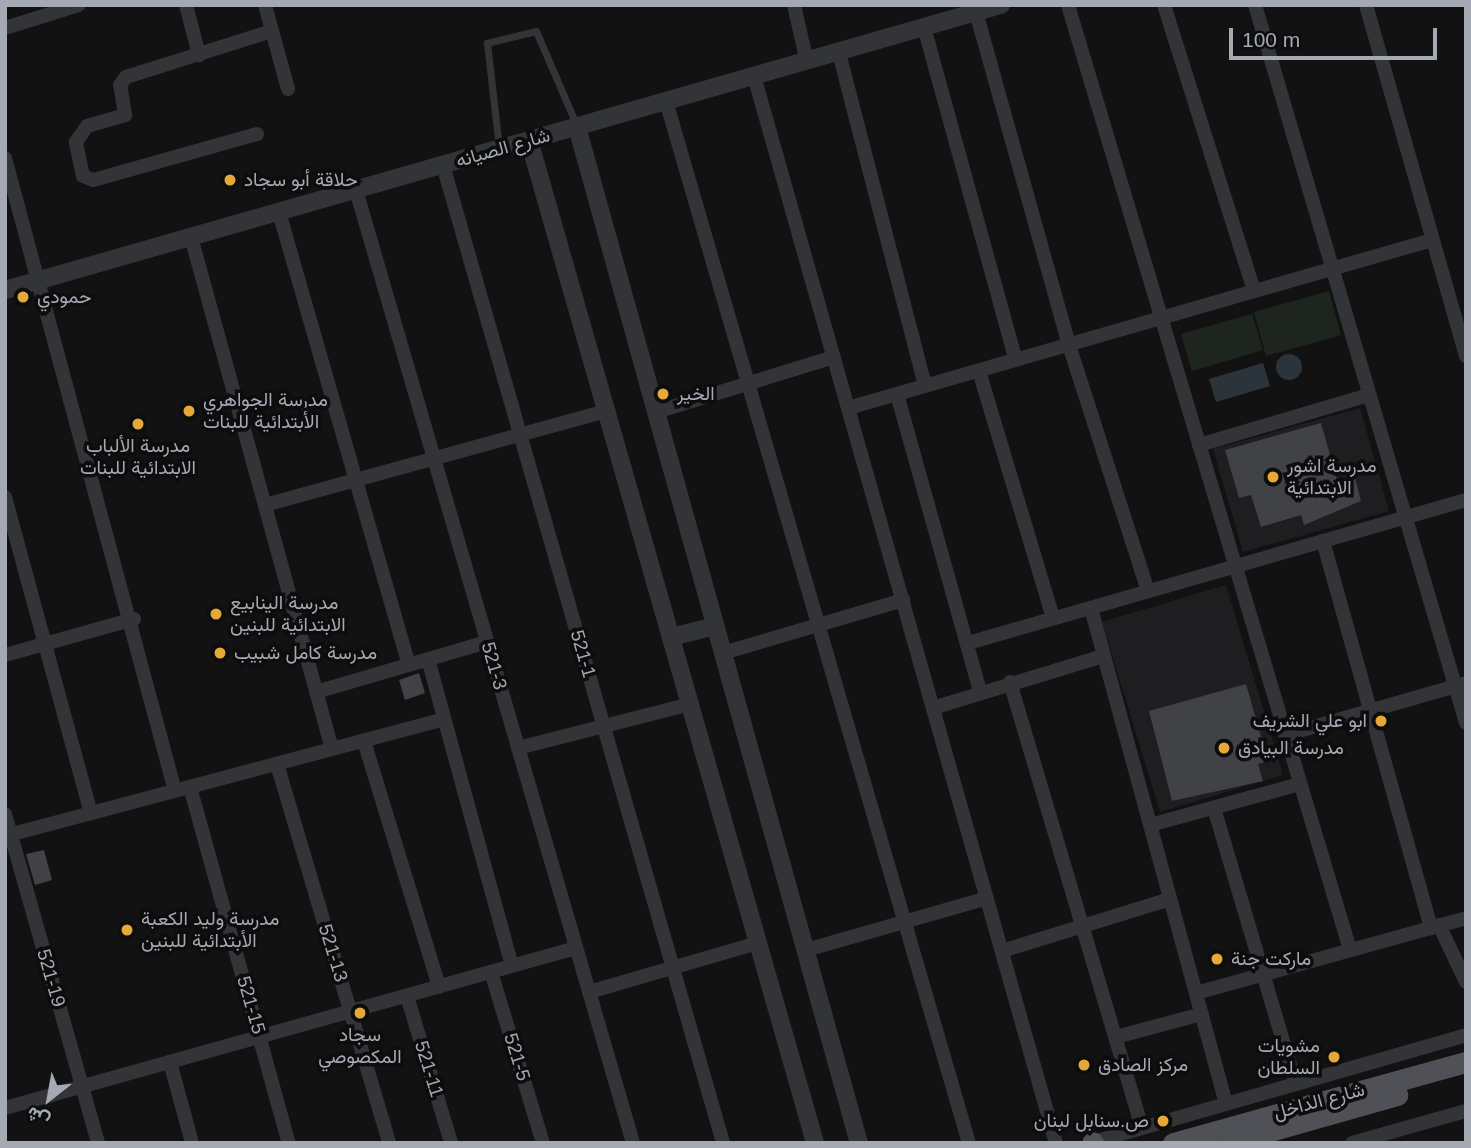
<!DOCTYPE html>
<meta charset="utf-8">
<style>
body{margin:0}
#map{position:relative;width:1471px;height:1148px;overflow:hidden;background:#121213;font-family:Arial,Vazirmatn,sans-serif}
div>[style]{position:absolute}
[style*='--x']{left:calc(var(--x)*1px);top:calc(var(--y)*1px);width:calc(var(--w)*1px);rotate:calc(var(--a)*1deg)}
.built>*{inset:0;background:#1e1e20}
.green>*{inset:0;background:#1e251f}
.water>*{inset:0;background:#2c343b}
.round{border-radius:50%}
.building>*{inset:0;background:#414246}
.service>*{height:7px;margin:-3.5px;padding:0 3.5px;transform-origin:3.5px;border-radius:3.5px;background:#333438}
.minor>*{height:14px;margin:-7px;padding:0 7px;transform-origin:7px;border-radius:7px;background:#333438}
.tertiary>*{height:18px;margin:-9px;padding:0 9px;transform-origin:9px;border-radius:9px;background:#333438}
.primary>*{height:21px;margin:-10.5px;padding:0 10.5px;transform-origin:10.5px;border-radius:10.5px;background:#4f5157}
.dots>*{width:19px;height:19px;translate:-50% -50%;box-sizing:border-box;border:4px solid #0d0d0e;border-radius:50%}
span{translate:-50% -50%;white-space:nowrap;text-align:center;line-height:1.15;-webkit-text-stroke:7px #0d0d0e;paint-order:stroke}
.street-label{font-size:19px;color:#a4a9b3}
.poi-label{font-size:19px;color:#a4a9b3}
.left{translate:0 -50%;text-align:left}
.right{translate:-100% -50%;text-align:right}
.frame{position:absolute;inset:0;border:7px solid #a4a9b3;pointer-events:none}
.north{position:absolute;left:14px;top:1064px;width:70px;height:70px;-webkit-text-stroke:5px #0d0d0e;paint-order:stroke;rotate:211deg;font-size:19px;font-weight:700;line-height:28px;text-align:center;color:#a4a9b3}
.north::after{content:'';display:block;margin:auto;width:24px;height:32px;background:#a4a9b3;clip-path:polygon(50% 0,100% 100%,50% 72%,0 100%)}
.scale{position:absolute;left:1229px;top:28px;width:208px;height:32px;box-sizing:border-box;border:4px solid #a4a9b3;border-top:0;padding-left:9px;font-size:21px;line-height:24px;white-space:nowrap;color:#a4a9b3;-webkit-text-stroke:5px #0d0d0e;paint-order:stroke}
</style>
<div id="map">
<div class="built">
<i style="clip-path:polygon(1360px 408px,1389px 511px,1243px 552px,1213px 449px)"></i>
<i style="clip-path:polygon(1226px 585px,1283px 775px,1160px 812px,1102px 622px)"></i>
</div>
<div class="green">
<i style="clip-path:polygon(1329px 291px,1341px 335px,1266px 356px,1254px 312px)"></i>
<i style="clip-path:polygon(1252px 314px,1263px 350px,1192px 371px,1181px 334px)"></i>
</div>
<div class="water">
<i class="round" style="left:1276px;top:354px;width:26px;height:26px"></i>
<i style="clip-path:polygon(1263px 363px,1270px 386px,1216px 402px,1209px 379px)"></i>
</div>
<div class="building">
<i style="clip-path:polygon(1321px 423px,1338px 483px,1355px 478px,1361px 501px,1304px 525px,1301px 515px,1261px 527px,1251px 495px,1239px 498px,1225px 450px)"></i>
<i style="clip-path:polygon(419px 673px,425px 693px,405px 700px,399px 680px)"></i>
<i style="clip-path:polygon(1246px 684px,1268px 761px,1258px 764px,1263px 781px,1172px 801px,1149px 711px)"></i>
<i style="clip-path:polygon(44px 850px,52px 880px,35px 885px,26px 854px)"></i>
</div>
<div class="service">
<i style="--x:499;--y:148;--w:106;--a:-96.5"></i>
<i style="--x:487;--y:43;--w:50;--a:-13.8"></i>
<i style="--x:536;--y:31;--w:103;--a:66.7"></i>
</div>
<div class="minor">
<i style="--x:186;--y:5;--w:52;--a:75.4"></i>
<i style="--x:265;--y:5;--w:87;--a:74.7"></i>
<i style="--x:794;--y:5;--w:58;--a:77.2"></i>
<i style="--x:1068;--y:5;--w:986;--a:73.38"></i>
<i style="--x:1164;--y:5;--w:300;--a:72.5"></i>
<i style="--x:1255;--y:5;--w:748;--a:73.62"></i>
<i style="--x:1366;--y:5;--w:365;--a:74.1"></i>
<i style="--x:976;--y:12;--w:346;--a:74.4"></i>
<i style="--x:1069;--y:345;--w:258;--a:72.2"></i>
<i style="--x:924;--y:27;--w:345;--a:74.6"></i>
<i style="--x:5;--y:28;--w:77;--a:-17.3"></i>
<i style="--x:839;--y:53;--w:343;--a:75.5"></i>
<i style="--x:754;--y:76;--w:1109;--a:74.2"></i>
<i style="--x:666;--y:101;--w:1085;--a:73.79"></i>
<i style="--x:257;--y:134;--w:170;--a:164.3"></i>
<i style="--x:93;--y:180;--w:11;--a:-158"></i>
<i style="--x:83;--y:176;--w:35;--a:-102"></i>
<i style="--x:76;--y:142;--w:19;--a:-55"></i>
<i style="--x:87;--y:126;--w:40;--a:-16"></i>
<i style="--x:125;--y:115;--w:30;--a:-99"></i>
<i style="--x:120;--y:85;--w:10;--a:-53"></i>
<i style="--x:126;--y:77;--w:153;--a:-17.5"></i>
<i style="--x:5;--y:158;--w:655;--a:74.97"></i>
<i style="--x:443;--y:165;--w:1017;--a:74.02"></i>
<i style="--x:356;--y:190;--w:992;--a:73.79"></i>
<i style="--x:279;--y:212;--w:471;--a:74"></i>
<i style="--x:191;--y:237;--w:531;--a:74.6"></i>
<i style="--x:979;--y:371;--w:258;--a:73.3"></i>
<i style="--x:897;--y:394;--w:309;--a:74.4"></i>
<i style="--x:848;--y:408;--w:608;--a:-16.05"></i>
<i style="--x:656;--y:412;--w:186;--a:-17.2"></i>
<i style="--x:1199;--y:445;--w:177;--a:-16.4"></i>
<i style="--x:5;--y:497;--w:328;--a:74.8"></i>
<i style="--x:265;--y:505;--w:354;--a:-15.4"></i>
<i style="--x:1323;--y:541;--w:402;--a:74.4"></i>
<i style="--x:1091;--y:608;--w:514;--a:74.77"></i>
<i style="--x:968;--y:643;--w:518;--a:-16.02"></i>
<i style="--x:723;--y:653;--w:188;--a:-16.4"></i>
<i style="--x:5;--y:655;--w:134;--a:-15.6"></i>
<i style="--x:428;--y:659;--w:318;--a:74.7"></i>
<i style="--x:1010;--y:682;--w:465;--a:73.5"></i>
<i style="--x:316;--y:692;--w:178;--a:-16.3"></i>
<i style="--x:933;--y:708;--w:178;--a:-17"></i>
<i style="--x:1285;--y:735;--w:188;--a:-16"></i>
<i style="--x:364;--y:741;--w:257;--a:73"></i>
<i style="--x:518;--y:748;--w:178;--a:-14.3"></i>
<i style="--x:277;--y:764;--w:395;--a:73.5"></i>
<i style="--x:190;--y:787;--w:370;--a:74.5"></i>
<i style="--x:1214;--y:808;--w:288;--a:73.5"></i>
<i style="--x:5;--y:814;--w:342;--a:74.2"></i>
<i style="--x:1150;--y:825;--w:156;--a:-15.3"></i>
<i style="--x:5;--y:836;--w:454;--a:-14.9"></i>
<i style="--x:1439;--y:925;--w:63;--a:64.7"></i>
<i style="--x:806;--y:950;--w:188;--a:-16"></i>
<i style="--x:1002;--y:951;--w:176;--a:-17.2"></i>
<i style="--x:491;--y:972;--w:179;--a:73.1"></i>
<i style="--x:589;--y:992;--w:176;--a:-16.2"></i>
<i style="--x:1196;--y:993;--w:280;--a:-15.5"></i>
<i style="--x:407;--y:996;--w:153;--a:73.3"></i>
<i style="--x:1116;--y:1037;--w:89;--a:-15"></i>
<i style="--x:170;--y:1062;--w:84;--a:74.8"></i>
<i style="--x:5;--y:1108;--w:593;--a:-15.65"></i>
<i style="--x:1090;--y:1143;--w:391;--a:-16"></i>
<i style="--x:1352;--y:1143;--w:118;--a:-15.7"></i>
</div>
<div class="tertiary">
<i style="--x:577;--y:127;--w:1054;--a:74.49"></i>
<i style="--x:529;--y:140;--w:1043;--a:74.08"></i>
<i style="--x:5;--y:290;--w:1036;--a:-15.97"></i>
<i style="--x:671;--y:637;--w:46;--a:-13.7"></i>
</div>
<div class="primary">
<i style="--x:1092;--y:1143;--w:1;--a:-45"></i>
<i style="--x:1173;--y:1143;--w:304;--a:-15.5"></i>
<i style="--x:1227;--y:1143;--w:177;--a:-15.8"></i>
</div>
<div class="dots">
<i style="left:230px;top:180px;background:#e6a936"></i>
<i style="left:23px;top:297px;background:#e6a936"></i>
<i style="left:663px;top:394px;background:#e6a936"></i>
<i style="left:189px;top:411px;background:#e6a936"></i>
<i style="left:138px;top:424px;background:#e6a936"></i>
<i style="left:1273px;top:477px;background:#e6a936"></i>
<i style="left:216px;top:614px;background:#e6a936"></i>
<i style="left:220px;top:653px;background:#e6a936"></i>
<i style="left:1381px;top:721px;background:#e6a936"></i>
<i style="left:1224px;top:748px;background:#e6a936"></i>
<i style="left:127px;top:930px;background:#e6a936"></i>
<i style="left:1217px;top:959px;background:#e6a936"></i>
<i style="left:360px;top:1013px;background:#e6a936"></i>
<i style="left:1334px;top:1057px;background:#e6a936"></i>
<i style="left:1084px;top:1065px;background:#e6a936"></i>
<i style="left:1163px;top:1121px;background:#e6a936"></i>
</div>
<div class="street-label">
<span style="left:503px;top:148px;rotate:-16deg">شارع الصيانه</span>
<span style="left:583px;top:654px;rotate:74deg">521-1</span>
<span style="left:494px;top:666px;rotate:74deg">521-3</span>
<span style="left:333px;top:953px;rotate:73deg">521-13</span>
<span style="left:51px;top:978px;rotate:74deg">521-19</span>
<span style="left:251px;top:1005px;rotate:74deg">521-15</span>
<span style="left:517px;top:1057px;rotate:73deg">521-5</span>
<span style="left:429px;top:1069px;rotate:73deg">521-11</span>
<span style="left:1319px;top:1101px;rotate:-15deg">شارع الداخل</span>
</div>
<div class="poi-label">
<span class="left" style="left:244px;top:180px">حلاقة أبو سجاد</span>
<span class="left" style="left:37px;top:297px">حمودي</span>
<span class="left" style="left:677px;top:394px">الخير</span>
<span class="left" style="left:203px;top:411px">مدرسة الجواهري<br>الأبتدائية للبنات</span>
<span style="left:138px;top:457px">مدرسة الألباب<br>الابتدائية للبنات</span>
<span class="left" style="left:1287px;top:477px">مدرسة اشور<br>الابتدائية</span>
<span class="left" style="left:230px;top:614px">مدرسة الينابيع<br>الابتدائية للبنين</span>
<span class="left" style="left:234px;top:653px">مدرسة كامل شبيب</span>
<span class="right" style="left:1367px;top:721px">ابو علي الشريف</span>
<span class="left" style="left:1238px;top:748px">مدرسة البيادق</span>
<span class="left" style="left:141px;top:930px">مدرسة وليد الكعبة<br>الأبتدائية للبنين</span>
<span class="left" style="left:1231px;top:959px">ماركت جنة</span>
<span style="left:360px;top:1046px">سجاد<br>المكصوصي</span>
<span class="right" style="left:1320px;top:1057px">مشويات<br>السلطان</span>
<span class="left" style="left:1098px;top:1065px">مركز الصادق</span>
<span class="right" style="left:1149px;top:1121px">ص.سنابل لبنان</span>
</div>
<div class="frame"></div>
<div class="north">ش</div>
<div class="scale">100 m</div>
</div>
